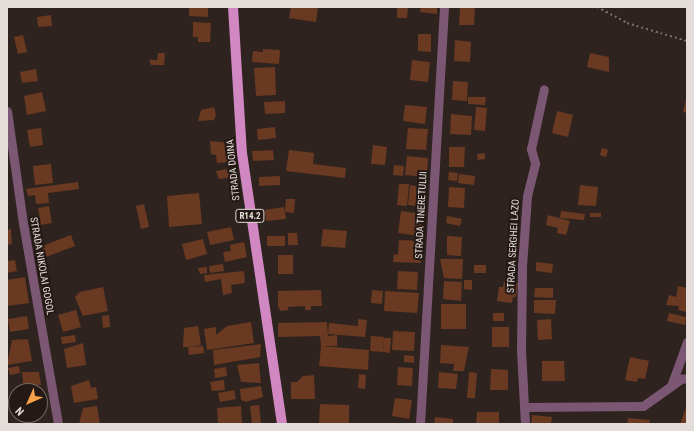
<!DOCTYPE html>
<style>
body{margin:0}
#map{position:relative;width:694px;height:431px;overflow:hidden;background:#2e231e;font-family:"Roboto Condensed",sans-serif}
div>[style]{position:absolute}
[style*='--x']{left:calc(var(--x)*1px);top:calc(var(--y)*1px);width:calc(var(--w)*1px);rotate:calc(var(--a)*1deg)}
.building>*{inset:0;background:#6a3921}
.path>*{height:2px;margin-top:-1px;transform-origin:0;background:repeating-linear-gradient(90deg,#796f6b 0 2px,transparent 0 5px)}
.minor>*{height:9px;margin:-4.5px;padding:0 4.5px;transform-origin:4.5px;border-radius:4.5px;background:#7b5774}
.primary>*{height:10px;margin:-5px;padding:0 5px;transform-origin:5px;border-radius:5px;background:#d087c2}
span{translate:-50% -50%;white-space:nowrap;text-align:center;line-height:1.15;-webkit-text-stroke:4px #241914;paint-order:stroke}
.shield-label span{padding:1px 3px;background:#241914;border:1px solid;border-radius:3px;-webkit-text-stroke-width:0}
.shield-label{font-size:9px;color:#e4dcd9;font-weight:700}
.street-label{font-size:10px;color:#e4dcd9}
.frame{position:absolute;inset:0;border:8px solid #e4dcd9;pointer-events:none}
.north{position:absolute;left:8px;top:383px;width:40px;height:40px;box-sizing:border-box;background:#241914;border:1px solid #716763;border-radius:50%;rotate:225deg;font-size:11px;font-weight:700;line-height:16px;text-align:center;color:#e4dcd9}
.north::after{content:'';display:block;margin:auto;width:14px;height:18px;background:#f8a14a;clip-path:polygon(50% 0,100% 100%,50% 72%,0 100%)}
</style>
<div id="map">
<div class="building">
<i style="clip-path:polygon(189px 7px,208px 7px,208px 17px,189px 16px)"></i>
<i style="clip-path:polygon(291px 7px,318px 7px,316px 22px,289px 18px)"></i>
<i style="clip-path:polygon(397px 7px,408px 7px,407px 18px,397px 18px)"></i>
<i style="clip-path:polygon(421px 7px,437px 7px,437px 14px,420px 12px)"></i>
<i style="clip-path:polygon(460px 7px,475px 7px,474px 25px,459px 25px)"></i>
<i style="clip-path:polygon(51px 15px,52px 26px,38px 27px,37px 17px)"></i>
<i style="clip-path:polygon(193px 22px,211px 23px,210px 42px,198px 42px,198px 37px,193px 37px)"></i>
<i style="clip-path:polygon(418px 34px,431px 34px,431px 52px,418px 51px)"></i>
<i style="clip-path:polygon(23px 35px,27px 52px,18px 54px,14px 37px)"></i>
<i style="clip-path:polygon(455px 40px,471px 42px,470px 62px,454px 61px)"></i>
<i style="clip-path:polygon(263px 49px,280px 50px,279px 64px,252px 62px,253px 51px,263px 52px)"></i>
<i style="clip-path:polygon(158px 53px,165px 53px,164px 65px,151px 65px,149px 60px,157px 60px)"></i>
<i style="clip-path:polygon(590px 53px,609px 57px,609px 72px,587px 67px)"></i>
<i style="clip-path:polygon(412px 60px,430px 62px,428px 82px,410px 80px)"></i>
<i style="clip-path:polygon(275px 67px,276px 95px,256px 96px,254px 68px)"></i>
<i style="clip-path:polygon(36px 69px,38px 81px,22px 83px,20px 72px)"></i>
<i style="clip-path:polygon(453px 81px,468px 82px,467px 101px,452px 100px)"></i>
<i style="clip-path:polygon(42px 92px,46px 111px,27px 115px,24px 96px)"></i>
<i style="clip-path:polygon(687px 94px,687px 113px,683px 112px)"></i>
<i style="clip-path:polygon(468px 97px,486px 97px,485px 105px,468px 104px)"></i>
<i style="clip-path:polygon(285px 101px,285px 113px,265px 114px,264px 102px)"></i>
<i style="clip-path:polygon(405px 105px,427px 107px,425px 124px,403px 121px)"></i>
<i style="clip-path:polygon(214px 107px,216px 115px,214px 120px,198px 121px,201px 110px)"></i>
<i style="clip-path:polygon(476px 107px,487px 108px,485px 131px,474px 130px)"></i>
<i style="clip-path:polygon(557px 111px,573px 115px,568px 137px,552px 133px)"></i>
<i style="clip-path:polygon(451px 114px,472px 116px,471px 135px,450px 134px)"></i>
<i style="clip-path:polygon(275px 127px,276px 138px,258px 140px,257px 129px)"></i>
<i style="clip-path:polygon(41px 128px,43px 145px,30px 147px,27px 130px)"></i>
<i style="clip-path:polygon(408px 128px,428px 129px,426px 150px,406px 149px)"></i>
<i style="clip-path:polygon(210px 141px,229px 143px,230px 162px,217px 163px,216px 155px,211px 154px)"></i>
<i style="clip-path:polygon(373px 145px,387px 147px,385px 165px,371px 164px)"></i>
<i style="clip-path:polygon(449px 147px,465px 147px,464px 167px,449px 167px)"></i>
<i style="clip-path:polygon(602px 148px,608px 150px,606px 157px,600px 155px)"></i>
<i style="clip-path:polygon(273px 150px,274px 160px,253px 161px,252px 151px)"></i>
<i style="clip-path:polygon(289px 150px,314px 153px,313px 164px,346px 168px,345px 178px,286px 171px)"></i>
<i style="clip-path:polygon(485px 153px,485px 159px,478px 160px,477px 154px)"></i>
<i style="clip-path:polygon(407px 156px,428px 158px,427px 177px,405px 175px)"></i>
<i style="clip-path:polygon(51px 164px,53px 183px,35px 185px,33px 166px)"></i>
<i style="clip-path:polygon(394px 165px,404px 166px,403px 176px,393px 175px)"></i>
<i style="clip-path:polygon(233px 168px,235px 177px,219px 179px,216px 171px)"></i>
<i style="clip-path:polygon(449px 172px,458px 173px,457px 181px,448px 180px)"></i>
<i style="clip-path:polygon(459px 174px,475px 176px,474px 185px,458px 183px)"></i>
<i style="clip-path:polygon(280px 176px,280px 185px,259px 186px,259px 177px)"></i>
<i style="clip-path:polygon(78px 182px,79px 189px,48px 193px,49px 203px,36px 204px,35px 195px,28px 196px,26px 189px)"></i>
<i style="clip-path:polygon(399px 184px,409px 184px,407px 206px,397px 205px)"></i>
<i style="clip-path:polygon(410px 185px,427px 188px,424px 207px,408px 205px)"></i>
<i style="clip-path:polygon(580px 185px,598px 187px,596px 206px,578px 205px)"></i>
<i style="clip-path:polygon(449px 187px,465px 188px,464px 208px,448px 207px)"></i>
<i style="clip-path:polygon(199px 193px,202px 224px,169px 227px,167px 196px)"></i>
<i style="clip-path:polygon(286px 199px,295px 199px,294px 213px,285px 212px)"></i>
<i style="clip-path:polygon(144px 204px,149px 227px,141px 229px,136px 206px)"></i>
<i style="clip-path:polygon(49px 206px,52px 223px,41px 225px,38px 208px)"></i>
<i style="clip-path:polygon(284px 207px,286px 219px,266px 221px,265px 210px)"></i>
<i style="clip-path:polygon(401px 211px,422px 214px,420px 236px,398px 233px)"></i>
<i style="clip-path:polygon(561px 211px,585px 214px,584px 220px,560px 218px)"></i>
<i style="clip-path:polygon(590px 213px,601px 213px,601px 217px,590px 217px)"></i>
<i style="clip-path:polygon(548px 215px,570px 221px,566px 235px,557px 233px,558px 228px,546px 225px)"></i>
<i style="clip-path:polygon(447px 216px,462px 219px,460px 226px,446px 223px)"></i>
<i style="clip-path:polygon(231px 227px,234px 240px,210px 245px,207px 232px)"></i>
<i style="clip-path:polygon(11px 229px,12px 244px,7px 245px,7px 230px)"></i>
<i style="clip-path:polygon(323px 229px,347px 231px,345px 248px,321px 246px)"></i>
<i style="clip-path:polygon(288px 233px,297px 233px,298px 245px,288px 245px)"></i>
<i style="clip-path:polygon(71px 235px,75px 246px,46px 257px,42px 246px)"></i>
<i style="clip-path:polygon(267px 236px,285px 236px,285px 246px,267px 246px)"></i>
<i style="clip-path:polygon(447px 236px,462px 237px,461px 256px,447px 255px)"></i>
<i style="clip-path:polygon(203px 239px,207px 254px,186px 260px,182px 244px)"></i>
<i style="clip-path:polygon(399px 240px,422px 241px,421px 263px,393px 262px,394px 254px,398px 255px)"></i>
<i style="clip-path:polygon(244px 242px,247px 257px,225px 262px,223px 252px,231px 251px,230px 245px)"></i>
<i style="clip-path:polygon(278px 255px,293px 255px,293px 274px,278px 274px)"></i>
<i style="clip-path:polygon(440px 259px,463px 259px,462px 279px,444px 278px)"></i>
<i style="clip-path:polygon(15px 260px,17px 271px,7px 273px,7px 261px)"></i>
<i style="clip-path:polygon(536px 262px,553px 264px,552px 273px,536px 271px)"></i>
<i style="clip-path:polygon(223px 264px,224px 271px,210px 273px,209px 266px)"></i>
<i style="clip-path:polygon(474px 265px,486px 265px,486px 273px,474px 273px)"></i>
<i style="clip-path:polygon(207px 267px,207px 273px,200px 274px,198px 268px)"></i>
<i style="clip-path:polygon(244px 271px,245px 283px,231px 285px,232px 293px,223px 295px,221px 279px,205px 282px,204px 275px)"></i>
<i style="clip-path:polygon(398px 271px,418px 272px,417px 290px,397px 289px)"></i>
<i style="clip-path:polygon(25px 277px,29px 303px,7px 306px,7px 280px)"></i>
<i style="clip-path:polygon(464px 280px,472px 280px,472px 290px,464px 289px)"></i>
<i style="clip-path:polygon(444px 281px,462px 282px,461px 301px,443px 299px)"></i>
<i style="clip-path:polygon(504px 282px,518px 283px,516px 297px,513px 297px,512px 303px,497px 301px,499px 287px,503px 287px)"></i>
<i style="clip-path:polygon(678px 286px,687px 288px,686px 312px,678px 310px,679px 306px,666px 305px,669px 295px,676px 297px)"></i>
<i style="clip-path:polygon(103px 287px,108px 311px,83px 316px,75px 297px,80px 292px)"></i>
<i style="clip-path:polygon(535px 288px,553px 288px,553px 298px,534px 297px)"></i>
<i style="clip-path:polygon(321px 290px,322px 306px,311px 306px,311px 310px,305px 310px,305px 306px,288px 307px,288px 310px,281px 311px,278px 307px,278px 291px)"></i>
<i style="clip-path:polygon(372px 290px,383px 291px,382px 304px,371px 303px)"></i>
<i style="clip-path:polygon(385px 291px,419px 293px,417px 313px,384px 311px)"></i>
<i style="clip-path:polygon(534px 300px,556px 300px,555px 314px,534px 313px)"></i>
<i style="clip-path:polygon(441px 304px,466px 304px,466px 329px,441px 329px)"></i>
<i style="clip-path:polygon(76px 310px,81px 327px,63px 332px,58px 315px)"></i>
<i style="clip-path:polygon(493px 313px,504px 313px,504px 321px,493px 321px)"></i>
<i style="clip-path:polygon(669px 313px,686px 317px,685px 325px,667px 321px)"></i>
<i style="clip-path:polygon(109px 315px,110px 327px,103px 328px,102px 316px)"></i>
<i style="clip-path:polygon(27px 316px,29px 329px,10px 332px,8px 319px)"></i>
<i style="clip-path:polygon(358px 319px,367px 320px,365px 337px,328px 334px,329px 323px,358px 326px)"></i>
<i style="clip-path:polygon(551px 319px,552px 339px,538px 340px,537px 320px)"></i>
<i style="clip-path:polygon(251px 322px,254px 343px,207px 350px,204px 329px,216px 327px,216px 335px,227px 326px)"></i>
<i style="clip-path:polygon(327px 322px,328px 336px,337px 335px,337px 346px,321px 346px,320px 336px,278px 337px,278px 323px)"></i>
<i style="clip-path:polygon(198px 326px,201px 345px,190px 347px,203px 346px,204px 353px,189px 355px,188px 347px,183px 347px,184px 328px)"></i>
<i style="clip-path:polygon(492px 327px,509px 327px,509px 347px,492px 347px)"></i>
<i style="clip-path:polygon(393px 331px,415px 332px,414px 351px,392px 350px)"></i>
<i style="clip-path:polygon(75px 335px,76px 342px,62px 344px,61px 337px)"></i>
<i style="clip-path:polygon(371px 336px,384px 337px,383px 352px,370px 351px)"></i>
<i style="clip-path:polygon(384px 338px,391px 338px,390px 353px,383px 352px)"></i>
<i style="clip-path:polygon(28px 339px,32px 361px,7px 365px,12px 340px)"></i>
<i style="clip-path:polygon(83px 343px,86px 365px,67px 368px,64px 349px)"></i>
<i style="clip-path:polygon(261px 344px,260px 357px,214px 365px,213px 350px)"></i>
<i style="clip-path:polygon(441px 345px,469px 347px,464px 371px,453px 371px,454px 364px,440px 363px)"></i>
<i style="clip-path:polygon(321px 346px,369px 350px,368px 370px,319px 366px)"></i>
<i style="clip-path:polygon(404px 355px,414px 356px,414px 363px,404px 362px)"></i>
<i style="clip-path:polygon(630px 357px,649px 361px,645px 379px,638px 378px,637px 382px,625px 380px)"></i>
<i style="clip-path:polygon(542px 361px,564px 361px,565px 381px,542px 381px)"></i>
<i style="clip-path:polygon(259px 363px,261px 383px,241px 382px,237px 365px)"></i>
<i style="clip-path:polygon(19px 366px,20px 373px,10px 375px,8px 368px)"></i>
<i style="clip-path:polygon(226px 367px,227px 376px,215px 378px,214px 369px)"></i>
<i style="clip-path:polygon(398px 367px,413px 368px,412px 386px,397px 385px)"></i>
<i style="clip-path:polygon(491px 369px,508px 370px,508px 390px,490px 390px)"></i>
<i style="clip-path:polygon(22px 372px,39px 372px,41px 385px,35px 385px,36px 391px,24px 391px)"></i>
<i style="clip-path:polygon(439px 372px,458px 374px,456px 389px,438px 388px)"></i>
<i style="clip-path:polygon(469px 372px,477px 373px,475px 398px,467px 398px)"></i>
<i style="clip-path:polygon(359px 374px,366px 375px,365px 389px,358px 388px)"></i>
<i style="clip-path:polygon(314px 375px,315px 399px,291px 399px,291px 382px,297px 382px,303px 376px)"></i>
<i style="clip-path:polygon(89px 380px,91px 388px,96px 387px,98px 399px,74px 403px,71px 386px)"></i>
<i style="clip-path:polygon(224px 380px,225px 390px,212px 391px,210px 382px)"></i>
<i style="clip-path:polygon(261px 386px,263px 397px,246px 402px,241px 400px,240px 389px)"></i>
<i style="clip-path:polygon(234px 390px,236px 399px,220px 402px,218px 393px)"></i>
<i style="clip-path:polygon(395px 398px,412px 400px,409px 419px,392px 416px)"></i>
<i style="clip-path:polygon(320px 404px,349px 405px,349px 424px,319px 424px)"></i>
<i style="clip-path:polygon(259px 405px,261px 423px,252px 424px,250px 406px)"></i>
<i style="clip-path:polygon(687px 405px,687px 424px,680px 424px)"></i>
<i style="clip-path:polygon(97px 406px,100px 424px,79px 424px,83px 408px)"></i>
<i style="clip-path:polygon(241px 406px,242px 424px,218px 424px,217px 408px)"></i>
<i style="clip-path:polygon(477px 412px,499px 412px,499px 424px,476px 424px)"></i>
<i style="clip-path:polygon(27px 415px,38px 415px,39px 421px,28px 422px)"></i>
<i style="clip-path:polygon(532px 415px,552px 417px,551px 424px,531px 424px)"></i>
<i style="clip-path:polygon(435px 417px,453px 419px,453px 424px,434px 424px)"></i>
<i style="clip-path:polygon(628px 418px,650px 420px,649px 424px,627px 424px)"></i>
</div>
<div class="path">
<i style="--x:597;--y:7;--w:34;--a:28"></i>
<i style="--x:627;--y:23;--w:63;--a:16.7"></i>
</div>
<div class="minor">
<i style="--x:7;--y:111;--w:113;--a:81.9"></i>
<i style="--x:23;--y:223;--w:204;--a:80.1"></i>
<i style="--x:671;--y:386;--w:47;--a:-70"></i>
<i style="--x:525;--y:407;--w:118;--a:-0.5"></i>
<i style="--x:643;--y:406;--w:47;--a:-35.4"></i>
<i style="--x:681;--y:379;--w:6;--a:-9"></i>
<i style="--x:420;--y:424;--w:418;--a:-86.7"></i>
<i style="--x:525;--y:424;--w:73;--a:-93.1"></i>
<i style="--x:521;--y:351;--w:85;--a:-89.3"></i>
<i style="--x:522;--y:266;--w:70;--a:-85.9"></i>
<i style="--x:527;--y:196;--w:34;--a:-76"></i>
<i style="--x:535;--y:163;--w:15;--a:-106"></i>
<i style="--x:531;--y:149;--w:61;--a:-77.8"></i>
</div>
<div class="primary">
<i style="--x:233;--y:7;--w:146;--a:86.5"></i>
<i style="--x:242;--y:153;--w:274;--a:81.6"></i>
</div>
<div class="shield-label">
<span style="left:250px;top:216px">R14.2</span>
</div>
<div class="street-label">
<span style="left:233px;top:170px;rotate:-96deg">STRADA DOINA</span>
<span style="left:421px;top:215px;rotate:-87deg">STRADA TINERETULUI</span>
<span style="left:513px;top:246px;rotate:-87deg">STRADA SERGHEI LAZO</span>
<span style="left:42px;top:266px;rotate:80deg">STRADA NIKOLAI GOGOL</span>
</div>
<div class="frame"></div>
<div class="north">N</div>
</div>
